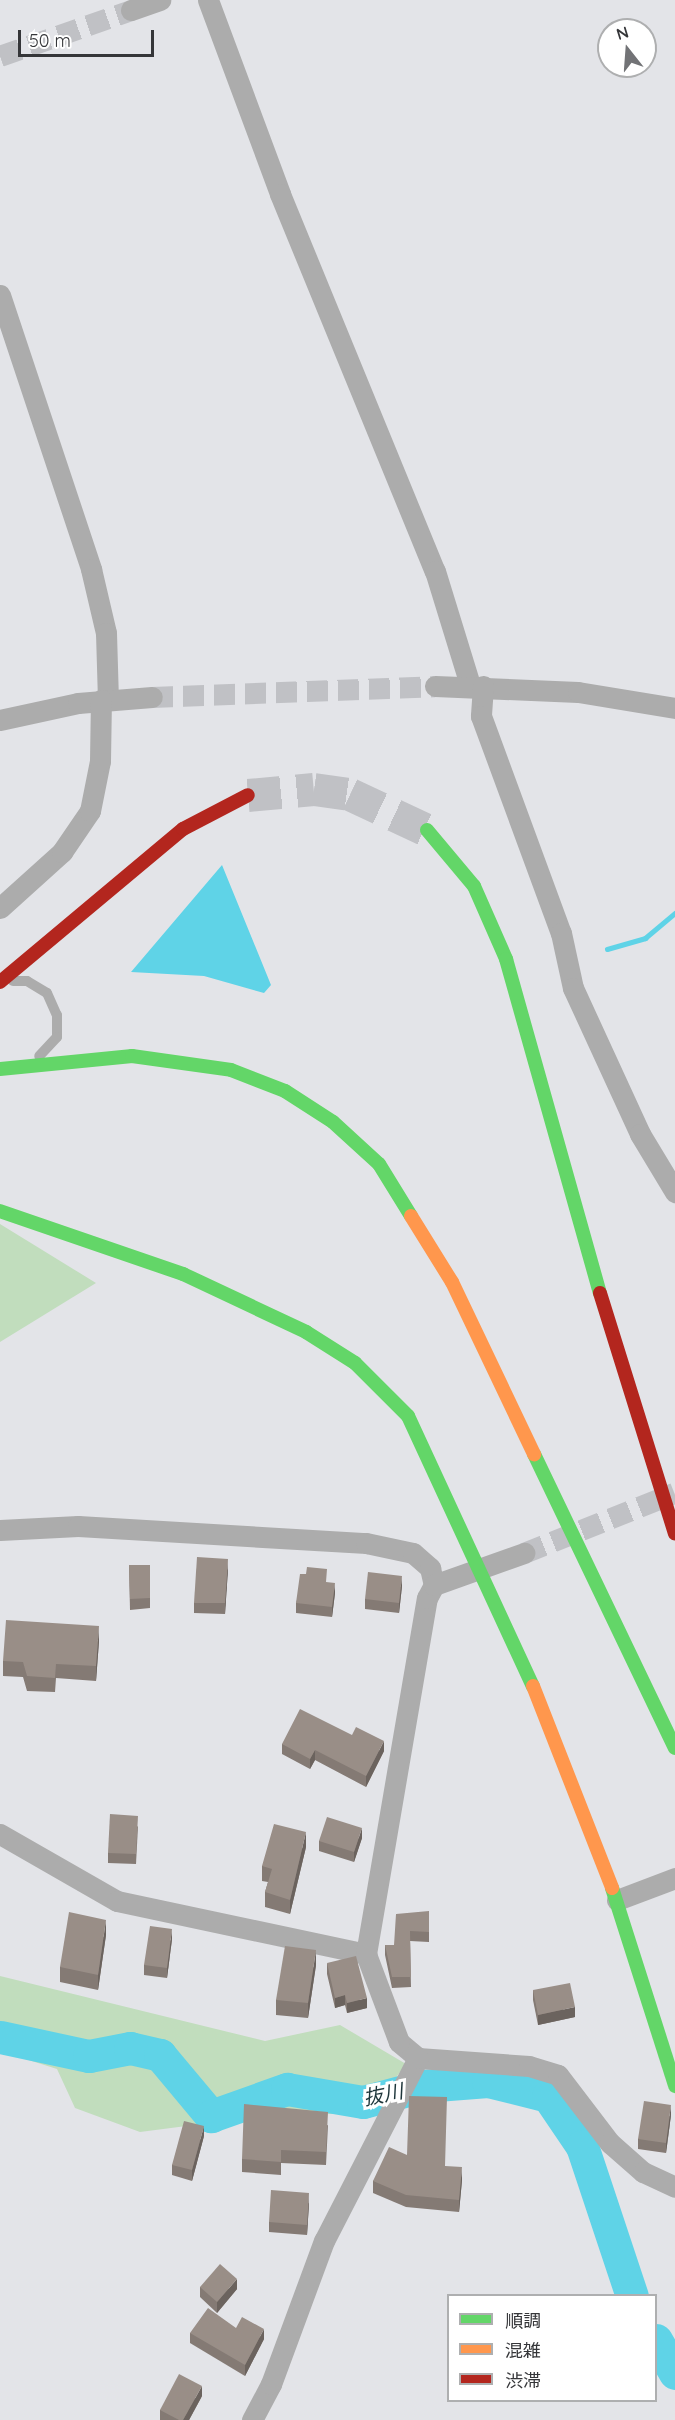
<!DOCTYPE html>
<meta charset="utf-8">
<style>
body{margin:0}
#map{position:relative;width:675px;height:2420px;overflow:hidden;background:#e3e4e8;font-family:Quicksand,"Noto Sans JP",sans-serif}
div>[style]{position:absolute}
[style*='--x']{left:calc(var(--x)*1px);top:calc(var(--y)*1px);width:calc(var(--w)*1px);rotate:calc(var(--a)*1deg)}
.green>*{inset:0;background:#c1ddbd}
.water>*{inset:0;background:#5fd3e7}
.stream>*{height:5px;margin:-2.5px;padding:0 2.5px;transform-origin:2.5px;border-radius:2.5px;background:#5fd3e7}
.river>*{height:33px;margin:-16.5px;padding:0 16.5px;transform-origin:16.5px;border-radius:16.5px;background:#5fd3e7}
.street-tunnel>*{height:21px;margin-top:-10.5px;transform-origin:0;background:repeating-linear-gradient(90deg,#c0c1c5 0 21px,transparent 0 31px)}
.highway-tunnel>*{height:33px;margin-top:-16.5px;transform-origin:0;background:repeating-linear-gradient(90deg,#c0c1c5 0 33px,transparent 0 49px)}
.lane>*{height:10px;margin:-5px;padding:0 5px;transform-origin:5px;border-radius:5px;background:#acacac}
.street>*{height:21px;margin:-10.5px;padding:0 10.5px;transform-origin:10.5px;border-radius:10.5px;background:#acacac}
.fast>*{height:14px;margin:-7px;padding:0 7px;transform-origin:7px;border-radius:7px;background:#63d668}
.slow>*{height:14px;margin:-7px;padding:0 7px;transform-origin:7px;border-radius:7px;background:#ff974d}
.jam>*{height:14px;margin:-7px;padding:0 7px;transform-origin:7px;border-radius:7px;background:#b3261e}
.wall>*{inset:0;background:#847a74}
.shaded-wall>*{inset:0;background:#6b635e}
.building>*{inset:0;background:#998e87}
span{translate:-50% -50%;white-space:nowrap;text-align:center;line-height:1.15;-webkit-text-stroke:6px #fff;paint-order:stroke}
.water-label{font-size:20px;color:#1d353a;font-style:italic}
.legend{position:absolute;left:447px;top:2294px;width:210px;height:108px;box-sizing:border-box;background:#fff;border:2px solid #aeafb0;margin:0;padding:8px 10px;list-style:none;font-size:18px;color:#353639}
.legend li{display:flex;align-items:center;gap:12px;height:30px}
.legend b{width:30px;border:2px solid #aeafb0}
.north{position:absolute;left:597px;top:18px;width:60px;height:60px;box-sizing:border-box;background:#fff;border:2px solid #aeafb0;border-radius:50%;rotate:343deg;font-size:16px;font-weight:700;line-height:24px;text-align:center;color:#353639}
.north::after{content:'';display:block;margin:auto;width:21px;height:27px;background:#727376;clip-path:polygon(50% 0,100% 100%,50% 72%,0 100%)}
.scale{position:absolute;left:18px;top:30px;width:136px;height:27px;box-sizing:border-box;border:3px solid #353639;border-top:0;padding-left:8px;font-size:18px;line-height:21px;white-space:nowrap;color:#353639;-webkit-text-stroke:4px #fff;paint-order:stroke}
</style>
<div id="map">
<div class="green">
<i style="clip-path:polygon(0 1224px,96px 1283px,0 1342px)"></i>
<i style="clip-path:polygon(0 1976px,265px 2041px,340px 2025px,406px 2064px,369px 2114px,279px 2114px,140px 2132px,75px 2108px,57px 2069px,0 2051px)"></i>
</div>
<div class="water">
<i style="clip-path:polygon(222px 865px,271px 985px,264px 993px,204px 976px,131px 972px)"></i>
</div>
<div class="stream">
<i style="--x:607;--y:949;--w:40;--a:-16"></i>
<i style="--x:645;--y:938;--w:39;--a:-40"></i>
</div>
<div class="river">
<i style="--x:0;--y:2037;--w:91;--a:12.1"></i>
<i style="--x:89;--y:2056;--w:42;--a:-11"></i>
<i style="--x:130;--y:2048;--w:31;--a:13"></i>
<i style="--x:160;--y:2055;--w:80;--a:50.1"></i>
<i style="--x:211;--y:2116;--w:81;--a:-19.6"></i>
<i style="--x:287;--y:2089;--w:77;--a:9.7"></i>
<i style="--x:363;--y:2102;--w:62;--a:-14.9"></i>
<i style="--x:423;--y:2086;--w:65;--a:-4.4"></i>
<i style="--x:488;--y:2081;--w:62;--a:14"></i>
<i style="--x:548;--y:2096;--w:60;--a:55.8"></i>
<i style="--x:582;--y:2146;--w:158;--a:71.6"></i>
<i style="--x:656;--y:2340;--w:38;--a:60"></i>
</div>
<div class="street-tunnel">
<i style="--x:0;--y:56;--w:139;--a:-19.3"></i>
<i style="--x:152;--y:697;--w:283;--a:-2.2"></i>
<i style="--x:524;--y:1553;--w:162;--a:-21.8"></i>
</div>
<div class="highway-tunnel">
<i style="--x:248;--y:795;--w:66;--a:-5.2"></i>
<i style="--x:314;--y:789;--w:36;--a:8"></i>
<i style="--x:350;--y:794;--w:85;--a:25.1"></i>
</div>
<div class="lane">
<i style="--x:13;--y:981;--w:14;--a:0"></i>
<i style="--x:27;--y:981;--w:23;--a:31"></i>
<i style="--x:47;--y:993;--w:24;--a:66"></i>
<i style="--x:57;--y:1015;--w:22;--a:90"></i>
<i style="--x:57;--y:1037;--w:26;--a:133"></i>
</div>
<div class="street">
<i style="--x:208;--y:0;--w:207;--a:69.6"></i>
<i style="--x:280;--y:194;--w:408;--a:67.7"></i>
<i style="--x:435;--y:571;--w:119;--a:72.9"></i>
<i style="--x:131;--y:10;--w:31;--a:-19"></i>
<i style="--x:0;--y:295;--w:289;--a:71.6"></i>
<i style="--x:91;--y:569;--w:66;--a:76.8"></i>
<i style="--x:106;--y:633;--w:66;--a:88.3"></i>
<i style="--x:435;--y:686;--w:143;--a:2.4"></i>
<i style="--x:578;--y:692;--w:98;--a:9.4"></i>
<i style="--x:483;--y:686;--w:30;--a:94"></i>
<i style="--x:481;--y:716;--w:231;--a:69.8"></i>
<i style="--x:561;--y:933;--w:56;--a:77.7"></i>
<i style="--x:573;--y:988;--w:161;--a:65.3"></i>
<i style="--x:640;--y:1134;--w:68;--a:58.9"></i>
<i style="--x:0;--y:720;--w:80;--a:-12.3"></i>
<i style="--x:78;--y:703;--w:74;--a:-4.6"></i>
<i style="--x:0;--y:908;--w:84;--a:-42.1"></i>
<i style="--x:62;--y:852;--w:50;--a:-55.7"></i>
<i style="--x:90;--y:811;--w:51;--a:-78.7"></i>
<i style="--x:100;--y:761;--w:61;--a:-89.1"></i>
<i style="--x:0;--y:1530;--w:78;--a:-2.9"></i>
<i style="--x:78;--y:1526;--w:289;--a:3.4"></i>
<i style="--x:366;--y:1543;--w:48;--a:12"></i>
<i style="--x:413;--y:1553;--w:23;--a:41"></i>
<i style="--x:430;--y:1568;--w:17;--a:77"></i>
<i style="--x:0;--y:1834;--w:135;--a:29.8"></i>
<i style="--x:117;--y:1901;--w:255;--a:12"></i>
<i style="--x:617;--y:1900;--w:62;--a:-20.8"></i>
<i style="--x:418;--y:2058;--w:111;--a:4.1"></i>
<i style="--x:529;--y:2066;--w:30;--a:17"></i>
<i style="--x:558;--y:2075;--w:86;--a:52.6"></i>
<i style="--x:610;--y:2143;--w:44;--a:41.3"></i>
<i style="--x:643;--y:2172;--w:35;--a:25"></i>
<i style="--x:252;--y:2420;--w:41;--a:-62.2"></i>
<i style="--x:271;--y:2384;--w:153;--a:-69.7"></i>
<i style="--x:324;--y:2241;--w:206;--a:-62.8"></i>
<i style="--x:418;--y:2058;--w:25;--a:-140"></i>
<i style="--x:399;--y:2042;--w:94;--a:-110.6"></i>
<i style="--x:366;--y:1954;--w:361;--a:-80.3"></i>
<i style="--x:427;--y:1598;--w:15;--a:-62"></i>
<i style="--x:434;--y:1585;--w:96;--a:-19.6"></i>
</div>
<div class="fast">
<i style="--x:427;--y:830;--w:73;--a:50"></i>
<i style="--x:474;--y:886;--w:80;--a:66.3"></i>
<i style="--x:506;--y:959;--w:347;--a:74.3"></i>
<i style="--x:0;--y:1069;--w:133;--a:-5.6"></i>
<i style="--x:132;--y:1056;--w:100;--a:8"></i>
<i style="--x:231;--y:1070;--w:58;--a:21.3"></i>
<i style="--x:285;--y:1091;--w:57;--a:32.9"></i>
<i style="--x:333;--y:1122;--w:62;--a:42.4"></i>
<i style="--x:379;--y:1164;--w:61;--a:58.4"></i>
<i style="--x:0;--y:1211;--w:194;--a:19"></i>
<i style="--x:183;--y:1274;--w:136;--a:25.2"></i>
<i style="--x:306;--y:1332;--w:58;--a:32.3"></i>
<i style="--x:355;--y:1363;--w:75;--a:45"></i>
<i style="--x:408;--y:1416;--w:298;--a:65.2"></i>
<i style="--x:534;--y:1454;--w:326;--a:64.4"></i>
<i style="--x:612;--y:1888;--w:208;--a:72.3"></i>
</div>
<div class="slow">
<i style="--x:411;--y:1216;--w:78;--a:58.2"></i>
<i style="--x:452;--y:1282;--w:191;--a:64.5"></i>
<i style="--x:533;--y:1686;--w:217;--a:68.6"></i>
</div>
<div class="jam">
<i style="--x:0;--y:982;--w:239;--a:-39.9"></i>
<i style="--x:183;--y:829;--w:73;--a:-27.6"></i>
<i style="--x:600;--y:1293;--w:252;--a:72.7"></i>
</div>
<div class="wall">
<i style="clip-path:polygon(129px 1565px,150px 1565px,150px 1608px,130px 1610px)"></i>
<i style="clip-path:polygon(228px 1569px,225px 1614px,194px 1613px,194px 1603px)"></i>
<i style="clip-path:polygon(306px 1574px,327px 1583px,335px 1593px,332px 1617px,296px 1613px,296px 1603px)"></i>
<i style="clip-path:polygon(402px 1586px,399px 1613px,365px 1609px,365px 1599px)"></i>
<i style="clip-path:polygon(99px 1641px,96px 1681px,56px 1678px,55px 1692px,27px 1691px,23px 1677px,3px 1676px,3px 1661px)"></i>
<i style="clip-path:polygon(282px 1744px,384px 1751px,366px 1787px,315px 1760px,310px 1769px,282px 1754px)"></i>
<i style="clip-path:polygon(138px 1826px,136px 1864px,108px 1863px,108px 1853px)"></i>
<i style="clip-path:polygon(362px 1838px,354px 1862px,319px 1851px,319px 1841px)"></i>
<i style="clip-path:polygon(306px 1847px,290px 1914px,265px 1907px,265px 1892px,268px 1882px,262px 1881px,262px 1866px)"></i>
<i style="clip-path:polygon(429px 1911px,429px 1942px,410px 1941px,411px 1987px,392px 1988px,385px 1955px,385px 1945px,394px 1945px)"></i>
<i style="clip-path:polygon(106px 1935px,98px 1990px,60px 1982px,60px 1967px)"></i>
<i style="clip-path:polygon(172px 1939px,167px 1978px,144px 1975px,144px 1965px)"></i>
<i style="clip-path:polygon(327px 1963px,367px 2008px,347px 2013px,345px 2005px,335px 2008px,327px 1974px)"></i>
<i style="clip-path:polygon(316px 1965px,308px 2018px,276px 2015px,276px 2000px)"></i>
<i style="clip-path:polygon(533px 1990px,575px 2017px,538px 2025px,533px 2000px)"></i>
<i style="clip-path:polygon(671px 2115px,666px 2153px,638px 2149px,638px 2139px)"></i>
<i style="clip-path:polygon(328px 2125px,326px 2165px,281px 2163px,281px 2175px,242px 2172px,242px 2159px)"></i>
<i style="clip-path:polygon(204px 2136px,192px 2181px,172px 2175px,172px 2165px)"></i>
<i style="clip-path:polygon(407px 2155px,445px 2166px,462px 2180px,459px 2212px,406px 2207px,373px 2193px,373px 2181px)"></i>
<i style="clip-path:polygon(309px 2203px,307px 2235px,269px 2232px,269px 2222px)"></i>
<i style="clip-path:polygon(200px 2287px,237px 2289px,217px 2313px,200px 2297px)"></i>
<i style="clip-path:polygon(236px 2328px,264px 2339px,245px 2376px,190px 2343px,190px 2333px)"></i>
<i style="clip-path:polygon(202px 2396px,189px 2420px,160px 2420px,160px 2410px)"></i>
</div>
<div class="shaded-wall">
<i style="clip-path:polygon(228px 1559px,228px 1569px,225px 1614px,225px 1603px)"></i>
<i style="clip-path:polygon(402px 1576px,402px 1586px,399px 1613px,399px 1603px)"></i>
<i style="clip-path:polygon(335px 1583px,335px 1593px,332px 1617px,332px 1607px)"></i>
<i style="clip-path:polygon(99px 1626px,99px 1641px,96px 1681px,96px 1666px)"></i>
<i style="clip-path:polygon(384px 1741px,384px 1751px,366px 1787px,366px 1776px)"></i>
<i style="clip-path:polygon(315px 1750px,315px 1760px,310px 1769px,310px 1759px)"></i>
<i style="clip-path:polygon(362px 1828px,362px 1838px,354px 1862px,354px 1852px)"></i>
<i style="clip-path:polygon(306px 1832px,306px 1847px,290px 1914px,290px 1900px)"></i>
<i style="clip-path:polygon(106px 1920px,106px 1935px,98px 1990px,98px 1975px)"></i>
<i style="clip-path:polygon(172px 1929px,172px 1939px,167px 1978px,167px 1968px)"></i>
<i style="clip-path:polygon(316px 1950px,316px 1965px,308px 2018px,308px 2003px)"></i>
<i style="clip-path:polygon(345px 1995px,345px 2005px,335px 2008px,335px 1998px)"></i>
<i style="clip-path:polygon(367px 1998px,367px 2008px,347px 2013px,347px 2003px)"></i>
<i style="clip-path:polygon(575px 2007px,575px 2017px,538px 2025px,538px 2015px)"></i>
<i style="clip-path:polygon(671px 2105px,671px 2115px,666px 2153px,666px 2143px)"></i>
<i style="clip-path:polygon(204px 2126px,204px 2136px,192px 2181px,192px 2170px)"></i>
<i style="clip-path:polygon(462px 2167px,462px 2180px,459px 2212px,459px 2200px)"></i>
<i style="clip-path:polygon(309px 2193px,309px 2203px,307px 2235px,307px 2225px)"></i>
<i style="clip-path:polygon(237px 2279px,237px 2289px,217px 2313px,217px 2302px)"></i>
<i style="clip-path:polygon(264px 2329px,264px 2339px,245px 2376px,245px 2365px)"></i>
<i style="clip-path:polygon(202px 2386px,202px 2396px,189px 2420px,183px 2420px)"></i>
</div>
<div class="building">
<i style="clip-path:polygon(197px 1557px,228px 1559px,225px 1603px,194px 1603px)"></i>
<i style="clip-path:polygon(129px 1565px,150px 1565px,150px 1598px,130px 1599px)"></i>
<i style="clip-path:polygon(307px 1567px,327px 1569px,326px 1582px,335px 1583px,332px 1607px,296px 1603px,300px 1574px,306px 1574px)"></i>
<i style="clip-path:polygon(368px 1572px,402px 1576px,399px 1603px,365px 1599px)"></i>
<i style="clip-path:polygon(6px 1620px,99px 1626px,96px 1666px,56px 1664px,55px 1678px,27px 1676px,23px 1662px,3px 1661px)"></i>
<i style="clip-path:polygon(300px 1709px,352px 1735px,356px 1727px,384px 1741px,366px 1776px,315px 1750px,310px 1759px,282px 1744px)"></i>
<i style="clip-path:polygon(110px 1814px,138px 1816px,136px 1854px,108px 1853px)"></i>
<i style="clip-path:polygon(327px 1817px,362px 1828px,354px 1852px,319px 1841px)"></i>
<i style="clip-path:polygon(274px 1824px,306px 1832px,290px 1900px,265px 1892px,272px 1869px,262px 1866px)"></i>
<i style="clip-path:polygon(429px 1911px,429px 1932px,410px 1931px,411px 1977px,392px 1977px,385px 1945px,394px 1945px,396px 1914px)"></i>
<i style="clip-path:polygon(69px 1912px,106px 1920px,98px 1975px,60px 1967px)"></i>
<i style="clip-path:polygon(150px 1926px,172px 1929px,167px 1968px,144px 1965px)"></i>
<i style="clip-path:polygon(285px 1946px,316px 1950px,308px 2003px,276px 2000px)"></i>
<i style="clip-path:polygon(356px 1956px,367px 1998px,347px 2003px,345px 1995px,335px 1998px,327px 1963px)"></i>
<i style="clip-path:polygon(570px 1983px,575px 2007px,538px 2015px,533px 1990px)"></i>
<i style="clip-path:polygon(409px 2096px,447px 2097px,445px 2166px,462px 2167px,459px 2200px,406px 2195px,373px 2181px,389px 2147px,407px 2155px)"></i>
<i style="clip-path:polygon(644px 2101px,671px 2105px,666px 2143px,638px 2139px)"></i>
<i style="clip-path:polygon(244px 2104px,328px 2112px,326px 2152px,281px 2150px,281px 2162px,242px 2159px)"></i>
<i style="clip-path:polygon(184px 2121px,204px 2126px,192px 2170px,172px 2165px)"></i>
<i style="clip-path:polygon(271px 2190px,309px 2193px,307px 2225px,269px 2222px)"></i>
<i style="clip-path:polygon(220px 2264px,237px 2279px,217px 2302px,200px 2287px)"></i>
<i style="clip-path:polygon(208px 2308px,236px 2328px,242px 2317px,264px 2329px,245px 2365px,190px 2333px)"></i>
<i style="clip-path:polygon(179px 2374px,202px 2386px,183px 2420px,179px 2420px,160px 2410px)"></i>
</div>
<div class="water-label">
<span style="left:383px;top:2094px;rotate:-11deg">抜川</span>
</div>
<ul class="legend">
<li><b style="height:8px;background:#63d668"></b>順調</li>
<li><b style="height:8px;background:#ff974d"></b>混雑</li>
<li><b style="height:8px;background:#b3261e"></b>渋滞</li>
</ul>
<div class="north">N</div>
<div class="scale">50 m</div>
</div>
